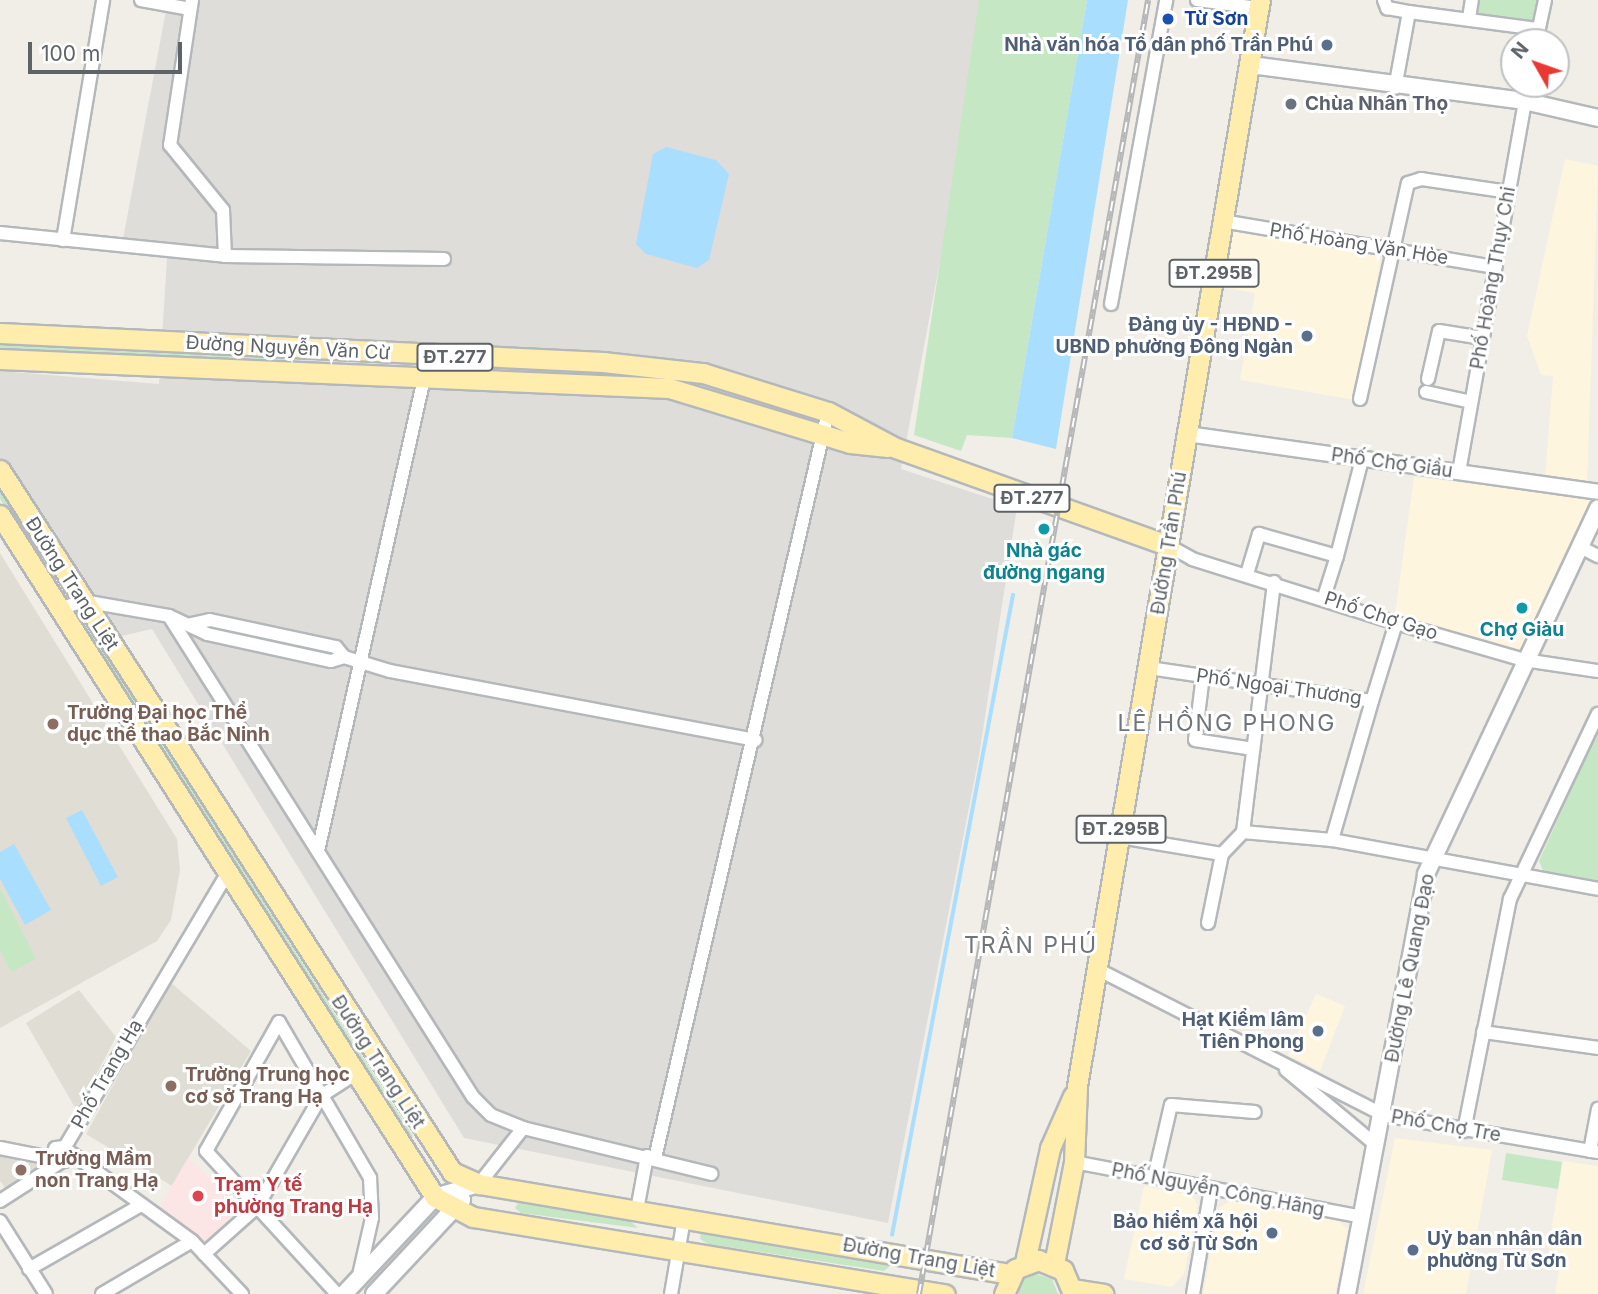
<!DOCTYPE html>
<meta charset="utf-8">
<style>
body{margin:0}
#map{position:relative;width:1598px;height:1294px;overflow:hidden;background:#f0eee7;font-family:Inter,sans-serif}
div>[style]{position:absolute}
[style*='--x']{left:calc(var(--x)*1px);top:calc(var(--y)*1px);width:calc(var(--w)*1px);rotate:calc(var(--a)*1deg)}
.commercial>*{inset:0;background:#fef5df}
.industrial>*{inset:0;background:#dfddd9}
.education>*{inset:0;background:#e0ddd5}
.medical>*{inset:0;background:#fce6e5}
.green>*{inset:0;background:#c6e7c4}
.water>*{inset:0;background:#a9deff}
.stream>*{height:3.5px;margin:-1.75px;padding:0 1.75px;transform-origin:1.75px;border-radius:1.75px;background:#a9deff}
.roads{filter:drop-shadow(2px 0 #b4b8bb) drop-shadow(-2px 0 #b4b8bb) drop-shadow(0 2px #b4b8bb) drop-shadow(0 -2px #b4b8bb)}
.minor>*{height:12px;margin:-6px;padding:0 6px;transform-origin:6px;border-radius:6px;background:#fff}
.tertiary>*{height:14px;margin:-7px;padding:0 7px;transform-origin:7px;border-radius:7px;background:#fff}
.secondary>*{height:16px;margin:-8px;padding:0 8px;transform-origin:8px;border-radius:8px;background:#fff}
.primary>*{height:19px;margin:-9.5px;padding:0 9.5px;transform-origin:9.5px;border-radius:9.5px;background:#ffedae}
.rail>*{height:6px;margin-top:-3px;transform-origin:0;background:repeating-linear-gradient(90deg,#fff 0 10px,#b5b6b7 0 20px);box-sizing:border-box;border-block:2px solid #b5b6b7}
.dots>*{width:19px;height:19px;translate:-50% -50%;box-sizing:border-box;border:4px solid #fff;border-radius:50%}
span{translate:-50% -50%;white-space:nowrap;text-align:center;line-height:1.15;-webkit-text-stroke:6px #fff;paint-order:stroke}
.shield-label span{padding:2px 5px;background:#fff;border:2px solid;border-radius:5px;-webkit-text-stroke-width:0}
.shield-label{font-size:18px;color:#5e6367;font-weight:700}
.transit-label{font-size:19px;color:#164399;font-weight:700}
.left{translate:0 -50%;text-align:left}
.service-label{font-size:19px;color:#4e5e75;font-weight:700}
.right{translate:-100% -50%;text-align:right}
.worship-label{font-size:19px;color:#5b616d;font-weight:700}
.street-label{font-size:19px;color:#5e6367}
.culture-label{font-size:19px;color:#0d838f;font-weight:700}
.education-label{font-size:19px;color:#785e54;font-weight:700}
.health-label{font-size:19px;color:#be3a42;font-weight:700}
.quarter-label{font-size:23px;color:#6f7579;letter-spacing:2px}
.north{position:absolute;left:1500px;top:28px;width:70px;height:70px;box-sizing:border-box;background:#fff;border:2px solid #bfc1c2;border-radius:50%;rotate:310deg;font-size:19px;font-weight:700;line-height:28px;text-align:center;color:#5e6367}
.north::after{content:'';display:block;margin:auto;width:24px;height:32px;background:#e93935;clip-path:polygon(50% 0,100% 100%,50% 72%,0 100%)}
.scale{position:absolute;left:28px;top:42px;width:154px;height:32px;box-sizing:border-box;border:4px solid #5e6367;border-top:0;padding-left:9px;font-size:21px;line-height:24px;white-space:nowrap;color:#5e6367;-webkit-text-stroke:5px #fff;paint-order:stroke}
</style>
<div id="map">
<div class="commercial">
<i style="clip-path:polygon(1565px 159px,1598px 166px,1587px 486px,1545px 479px,1553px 376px,1541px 375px,1527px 336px)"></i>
<i style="clip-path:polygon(1232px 226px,1377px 251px,1381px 257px,1356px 400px,1240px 380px,1255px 293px,1221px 287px)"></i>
<i style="clip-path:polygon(1414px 477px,1592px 497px,1581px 541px,1521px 653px,1395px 614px)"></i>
<i style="clip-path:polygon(1316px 994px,1345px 1006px,1320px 1071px,1288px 1055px)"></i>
<i style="clip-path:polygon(1395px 1138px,1492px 1150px,1466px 1294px,1363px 1294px)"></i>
<i style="clip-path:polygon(1563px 1161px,1598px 1166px,1598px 1294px,1555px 1294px,1562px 1252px,1548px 1249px)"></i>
<i style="clip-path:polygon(1144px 1186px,1191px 1195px,1198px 1204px,1184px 1274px,1172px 1287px,1124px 1279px)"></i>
<i style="clip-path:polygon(1231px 1200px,1335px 1218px,1348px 1229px,1335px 1294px,1203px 1294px,1219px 1208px)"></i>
</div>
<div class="industrial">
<i style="clip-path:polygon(168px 0,989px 0,901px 469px,1017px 507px,979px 756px,888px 1223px,464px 1138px,152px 629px,113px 638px,0 458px,0 371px,159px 384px,168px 243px,123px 239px)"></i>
</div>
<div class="education">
<i style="clip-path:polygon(0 553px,177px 839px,180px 870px,171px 920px,157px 941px,0 1028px)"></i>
<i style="clip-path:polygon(170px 982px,251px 1051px,172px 1186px,86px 1134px)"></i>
<i style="clip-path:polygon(79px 990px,116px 1037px,77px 1111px,26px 1023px)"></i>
<i style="clip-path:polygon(0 1149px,30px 1154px,42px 1168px,10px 1194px,0 1181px)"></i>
</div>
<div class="medical">
<i style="clip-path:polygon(188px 1158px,241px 1207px,203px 1245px,158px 1209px)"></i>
</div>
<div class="green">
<i style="clip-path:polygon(979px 0,1087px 0,1012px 438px,967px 435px,961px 451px,914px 435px)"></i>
<i style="clip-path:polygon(1475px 0,1540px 0,1536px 21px,1472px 13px)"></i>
<i style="clip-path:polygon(0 344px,296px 358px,301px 361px,0 349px)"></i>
<i style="clip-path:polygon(0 486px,53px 570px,54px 578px,0 499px)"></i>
<i style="clip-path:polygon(87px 625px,413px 1136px,411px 1139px,81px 627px)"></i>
<i style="clip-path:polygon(1598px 730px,1598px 882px,1544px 873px,1539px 861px)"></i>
<i style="clip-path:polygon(0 888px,36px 959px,11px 972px,0 950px)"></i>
<i style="clip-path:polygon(1506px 1153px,1562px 1162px,1558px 1189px,1502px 1180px)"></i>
<i style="clip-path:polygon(520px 1200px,628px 1219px,638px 1228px,521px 1213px,515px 1208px)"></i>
<i style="clip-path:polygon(701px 1231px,887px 1261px,890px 1266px,884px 1271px,708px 1244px,700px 1239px)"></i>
<i style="clip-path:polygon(1036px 1274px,1052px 1279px,1058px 1294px,1018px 1294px,1024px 1279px)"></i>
</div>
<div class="water">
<i style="clip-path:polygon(1087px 0,1128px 0,1056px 449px,1012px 438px)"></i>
<i style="clip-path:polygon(666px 147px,716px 160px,729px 174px,709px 260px,697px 268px,646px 254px,636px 244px,653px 154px)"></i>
<i style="clip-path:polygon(82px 810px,118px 877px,101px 886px,66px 818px)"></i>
<i style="clip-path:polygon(14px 844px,51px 910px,25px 925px,0 879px,0 852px)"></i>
</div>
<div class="stream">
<i style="--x:892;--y:1235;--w:651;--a:-79.29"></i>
</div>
<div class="roads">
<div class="minor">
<i style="--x:141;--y:0;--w:50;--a:10.4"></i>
<i style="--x:192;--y:0;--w:147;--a:98.6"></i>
<i style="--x:170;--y:145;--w:84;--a:50.8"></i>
<i style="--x:223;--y:210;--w:46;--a:87.5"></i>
<i style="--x:1197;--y:0;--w:63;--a:7.4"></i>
<i style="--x:1384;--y:0;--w:9;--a:69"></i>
<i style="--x:1387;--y:8;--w:22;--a:10"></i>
<i style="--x:1409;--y:12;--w:77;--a:100.4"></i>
<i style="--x:1409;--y:12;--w:131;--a:7.5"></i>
<i style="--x:1469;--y:18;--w:18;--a:-81"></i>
<i style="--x:1536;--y:42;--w:43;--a:-77.9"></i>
<i style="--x:1222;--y:221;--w:277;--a:9.6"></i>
<i style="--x:0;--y:233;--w:226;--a:5.8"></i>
<i style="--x:225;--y:256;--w:219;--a:0.8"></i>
<i style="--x:63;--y:240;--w:243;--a:-80.5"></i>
<i style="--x:1111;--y:304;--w:309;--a:-79.7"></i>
<i style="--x:1428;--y:379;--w:49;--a:-77.1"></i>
<i style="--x:1439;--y:331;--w:44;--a:9.2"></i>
<i style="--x:1426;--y:392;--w:46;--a:12.5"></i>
<i style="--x:1360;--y:399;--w:221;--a:-77.5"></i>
<i style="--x:1408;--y:183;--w:14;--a:-17"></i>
<i style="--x:1421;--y:179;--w:89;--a:8.4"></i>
<i style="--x:1459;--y:472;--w:394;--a:-79.9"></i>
<i style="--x:1169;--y:546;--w:26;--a:29"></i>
<i style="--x:1192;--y:559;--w:214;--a:17.4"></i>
<i style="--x:1396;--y:623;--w:133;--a:16.1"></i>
<i style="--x:1524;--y:660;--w:75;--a:8.5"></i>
<i style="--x:1582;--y:548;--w:18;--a:27"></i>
<i style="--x:1337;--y:556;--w:100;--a:-75.5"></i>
<i style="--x:1247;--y:574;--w:42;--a:-73.3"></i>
<i style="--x:1259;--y:534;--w:81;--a:15.8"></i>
<i style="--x:1337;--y:556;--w:43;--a:107.6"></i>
<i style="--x:59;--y:609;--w:25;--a:-18"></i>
<i style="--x:83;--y:601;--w:87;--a:9.9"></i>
<i style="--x:169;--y:616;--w:42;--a:25.3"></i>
<i style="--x:207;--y:634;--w:127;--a:12.3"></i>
<i style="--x:331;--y:661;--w:14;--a:-17"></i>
<i style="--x:169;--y:616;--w:569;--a:57.71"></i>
<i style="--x:473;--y:1097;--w:25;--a:45"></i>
<i style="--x:491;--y:1115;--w:35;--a:22"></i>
<i style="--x:523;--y:1128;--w:194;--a:13.7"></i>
<i style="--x:191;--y:624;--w:19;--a:-12"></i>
<i style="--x:210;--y:620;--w:129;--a:12.1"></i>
<i style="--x:336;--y:647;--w:13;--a:51"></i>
<i style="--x:344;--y:657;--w:48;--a:16.9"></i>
<i style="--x:390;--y:671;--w:372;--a:10.7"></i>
<i style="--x:1149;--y:668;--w:225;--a:8.4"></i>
<i style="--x:1372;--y:701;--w:145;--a:106.1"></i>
<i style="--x:1332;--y:840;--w:270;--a:10.4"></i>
<i style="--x:1203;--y:675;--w:65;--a:97"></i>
<i style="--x:1195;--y:740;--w:59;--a:8.8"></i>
<i style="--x:1372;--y:701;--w:82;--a:-72.9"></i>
<i style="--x:1243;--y:832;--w:252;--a:-82.9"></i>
<i style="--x:1243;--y:832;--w:89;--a:5.1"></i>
<i style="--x:1120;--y:837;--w:103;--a:9.5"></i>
<i style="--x:318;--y:851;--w:507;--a:-77.36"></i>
<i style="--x:227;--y:874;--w:319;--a:120.7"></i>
<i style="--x:64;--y:1148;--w:158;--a:36"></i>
<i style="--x:192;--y:1241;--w:73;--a:46.7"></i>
<i style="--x:1208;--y:923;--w:70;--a:-78.5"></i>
<i style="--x:1222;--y:854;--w:30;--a:-46"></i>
<i style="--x:1097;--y:969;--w:321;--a:27"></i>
<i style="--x:1383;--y:1115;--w:218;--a:9.8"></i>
<i style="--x:279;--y:1022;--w:148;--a:119.5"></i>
<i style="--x:206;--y:1151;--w:194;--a:47.5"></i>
<i style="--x:279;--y:1022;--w:181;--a:59.7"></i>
<i style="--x:370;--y:1178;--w:40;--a:87.1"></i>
<i style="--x:372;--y:1218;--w:58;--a:102.8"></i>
<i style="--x:1483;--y:1032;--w:116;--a:7.9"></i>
<i style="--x:1286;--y:1070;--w:117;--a:39.8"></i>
<i style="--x:1464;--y:1131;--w:237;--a:-78.8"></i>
<i style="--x:1510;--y:899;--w:205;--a:-64.6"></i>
<i style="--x:0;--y:1148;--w:56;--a:11.3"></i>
<i style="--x:1590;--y:1151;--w:43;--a:-79.2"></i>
<i style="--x:655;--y:1158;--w:766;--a:-76.94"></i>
<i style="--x:1074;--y:1162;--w:294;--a:10.8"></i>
<i style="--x:1154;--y:1178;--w:75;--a:-76.9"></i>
<i style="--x:1171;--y:1105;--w:84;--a:4.8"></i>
<i style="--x:479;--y:1184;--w:71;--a:-51.8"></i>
<i style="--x:0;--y:1201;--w:74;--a:-32.8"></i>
<i style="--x:637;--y:1210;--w:55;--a:-79.5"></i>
<i style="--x:0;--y:1221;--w:86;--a:57.8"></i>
<i style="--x:204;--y:1254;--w:71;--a:-41.6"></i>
<i style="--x:257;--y:1207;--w:128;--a:-60"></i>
<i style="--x:321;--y:1096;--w:40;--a:-32.9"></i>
<i style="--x:29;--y:1269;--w:129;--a:-29.7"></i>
<i style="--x:102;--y:1294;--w:104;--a:-30.5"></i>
<i style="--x:671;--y:1294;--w:76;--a:-80.2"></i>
<i style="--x:1193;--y:1294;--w:107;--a:-80.3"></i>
</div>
<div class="tertiary">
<i style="--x:1187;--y:434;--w:415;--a:8"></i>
<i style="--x:64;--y:1148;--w:8;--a:173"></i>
<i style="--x:56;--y:1149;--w:8;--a:104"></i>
<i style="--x:54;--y:1157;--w:10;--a:17"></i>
<i style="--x:64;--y:1160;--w:9;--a:-69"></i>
</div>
<div class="secondary">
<i style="--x:1251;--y:65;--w:275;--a:7.5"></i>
<i style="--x:1524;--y:101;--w:76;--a:12.9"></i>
<i style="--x:344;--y:1294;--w:133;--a:-46.8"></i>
<i style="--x:435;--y:1197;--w:46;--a:-16.5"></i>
<i style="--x:374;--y:1294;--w:129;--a:-46.9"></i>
<i style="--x:1347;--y:1294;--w:427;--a:-79.3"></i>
<i style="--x:1426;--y:874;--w:404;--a:-64.8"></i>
</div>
<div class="primary">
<i style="--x:0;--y:333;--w:604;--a:2.75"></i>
<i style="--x:603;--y:362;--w:101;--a:6.3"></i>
<i style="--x:703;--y:373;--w:131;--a:17.3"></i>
<i style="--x:828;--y:412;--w:77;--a:27.9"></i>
<i style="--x:896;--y:448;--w:290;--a:19.7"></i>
<i style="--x:0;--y:359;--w:670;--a:2.48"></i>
<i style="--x:669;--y:388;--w:189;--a:16.9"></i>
<i style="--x:850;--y:443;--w:38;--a:6"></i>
<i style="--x:0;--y:470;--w:835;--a:57.22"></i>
<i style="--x:452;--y:1172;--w:30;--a:24"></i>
<i style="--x:479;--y:1184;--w:539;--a:9.62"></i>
<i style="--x:0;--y:515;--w:809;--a:57.47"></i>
<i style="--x:435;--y:1197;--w:43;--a:27.8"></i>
<i style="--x:473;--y:1217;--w:478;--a:9.3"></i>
<i style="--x:1025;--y:1262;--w:117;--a:-77.6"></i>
<i style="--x:1050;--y:1148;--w:57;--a:-66.1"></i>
<i style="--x:1054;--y:1264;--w:104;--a:-78.9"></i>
<i style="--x:1074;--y:1162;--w:76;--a:-87.7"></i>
<i style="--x:1077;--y:1086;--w:1101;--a:-80.44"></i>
<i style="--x:1072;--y:1289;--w:32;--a:9"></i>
<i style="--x:1004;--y:1294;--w:27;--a:-66"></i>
<i style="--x:1015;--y:1269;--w:25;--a:-21"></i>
<i style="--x:1038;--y:1260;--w:27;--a:22"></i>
<i style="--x:1063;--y:1270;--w:26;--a:67"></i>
</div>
</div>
<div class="rail">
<i style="--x:919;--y:1294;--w:1314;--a:-79.96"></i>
</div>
<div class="dots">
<i style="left:1168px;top:19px;background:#1a4fb4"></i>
<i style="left:1327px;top:45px;background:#5c6f8a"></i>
<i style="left:1291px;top:104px;background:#6b7280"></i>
<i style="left:1307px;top:336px;background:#5c6f8a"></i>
<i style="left:1044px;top:529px;background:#0f9aa8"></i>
<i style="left:1522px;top:608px;background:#0f9aa8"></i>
<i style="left:53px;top:724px;background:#8d6e63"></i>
<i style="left:1318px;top:1031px;background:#5c6f8a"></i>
<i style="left:171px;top:1086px;background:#8d6e63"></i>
<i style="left:21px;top:1170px;background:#8d6e63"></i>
<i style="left:198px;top:1196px;background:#e0444e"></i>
<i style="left:1272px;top:1233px;background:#5c6f8a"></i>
<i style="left:1413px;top:1250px;background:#5c6f8a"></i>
</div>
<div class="shield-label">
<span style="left:1214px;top:273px">ĐT.295B</span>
<span style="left:455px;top:357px">ĐT.277</span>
<span style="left:1032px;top:498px">ĐT.277</span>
<span style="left:1121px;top:829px">ĐT.295B</span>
</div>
<div class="transit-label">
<span class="left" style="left:1184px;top:19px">Từ Sơn</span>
</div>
<div class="service-label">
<span class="right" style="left:1313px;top:45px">Nhà văn hóa Tổ dân phố Trần Phú</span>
<span class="right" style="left:1293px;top:336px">Đảng ủy - HĐND -<br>UBND phường Đông Ngàn</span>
<span class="right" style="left:1304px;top:1031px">Hạt Kiểm lâm<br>Tiên Phong</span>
<span class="right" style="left:1258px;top:1233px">Bảo hiểm xã hội<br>cơ sở Từ Sơn</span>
<span class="left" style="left:1427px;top:1250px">Uỷ ban nhân dân<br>phường Từ Sơn</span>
</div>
<div class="worship-label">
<span class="left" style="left:1305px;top:104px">Chùa Nhân Thọ</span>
</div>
<div class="street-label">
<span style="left:1359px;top:244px;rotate:9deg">Phố Hoàng Văn Hòe</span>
<span style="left:1493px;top:278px;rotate:-80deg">Phố Hoàng Thụy Chi</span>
<span style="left:288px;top:348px;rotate:3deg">Đường Nguyễn Văn Cừ</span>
<span style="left:1392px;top:463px;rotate:8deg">Phố Chợ Giầu</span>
<span style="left:1169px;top:543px;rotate:-81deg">Đường Trần Phú</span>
<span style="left:72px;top:584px;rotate:57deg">Đường Trang Liệt</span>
<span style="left:1381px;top:616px;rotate:18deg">Phố Chợ Gạo</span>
<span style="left:1279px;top:687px;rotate:8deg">Phố Ngoại Thương</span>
<span style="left:1410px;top:968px;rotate:-79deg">Đường Lê Quang Đạo</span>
<span style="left:378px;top:1062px;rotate:57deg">Đường Trang Liệt</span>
<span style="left:107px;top:1074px;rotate:-60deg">Phố Trang Hạ</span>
<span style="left:1446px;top:1126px;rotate:10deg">Phố Chợ Tre</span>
<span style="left:1218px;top:1190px;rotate:11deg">Phố Nguyễn Công Hãng</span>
<span style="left:919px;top:1258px;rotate:10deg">Đường Trang Liệt</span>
</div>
<div class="culture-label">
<span style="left:1044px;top:562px">Nhà gác<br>đường ngang</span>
<span style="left:1522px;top:630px">Chợ Giàu</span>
</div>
<div class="education-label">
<span class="left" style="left:67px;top:724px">Trường Đại học Thể<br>dục thể thao Bắc Ninh</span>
<span class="left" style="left:185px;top:1086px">Trường Trung học<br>cơ sở Trang Hạ</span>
<span class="left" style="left:35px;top:1170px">Trường Mầm<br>non Trang Hạ</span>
</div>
<div class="health-label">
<span class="left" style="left:214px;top:1196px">Trạm Y tế<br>phường Trang Hạ</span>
</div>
<div class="quarter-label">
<span style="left:1227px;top:723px">LÊ HỒNG PHONG</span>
<span style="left:1031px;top:945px">TRẦN PHÚ</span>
</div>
<div class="north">N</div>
<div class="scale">100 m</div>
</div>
